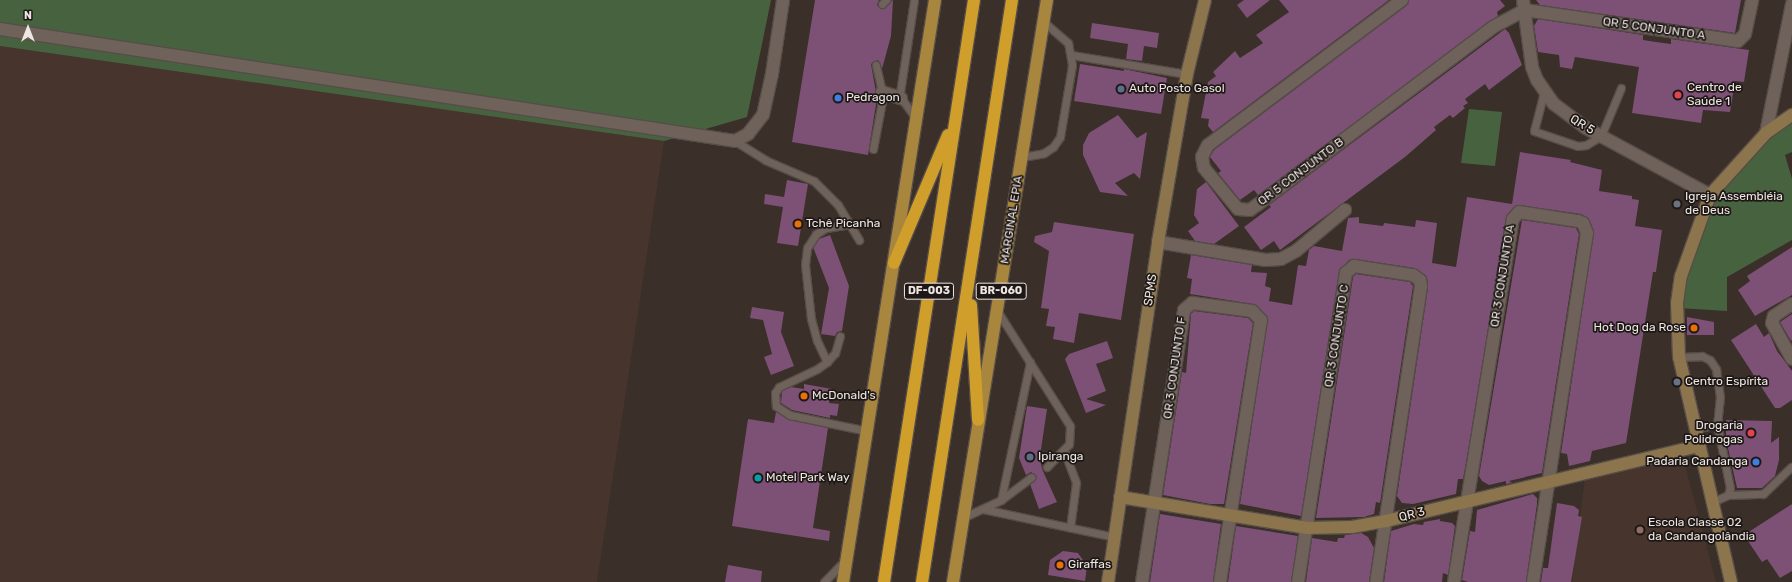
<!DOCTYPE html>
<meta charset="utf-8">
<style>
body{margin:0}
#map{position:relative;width:1792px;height:582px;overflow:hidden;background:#3a2f29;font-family:Rubik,sans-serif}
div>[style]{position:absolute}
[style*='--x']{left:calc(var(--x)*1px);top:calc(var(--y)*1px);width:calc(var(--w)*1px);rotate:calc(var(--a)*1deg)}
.built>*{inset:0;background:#47352d}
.green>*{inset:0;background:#47623f}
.building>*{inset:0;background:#7d5075}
.roads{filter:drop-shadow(1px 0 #564d48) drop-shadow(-1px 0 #564d48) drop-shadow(0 1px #564d48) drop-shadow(0 -1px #564d48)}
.lane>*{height:7px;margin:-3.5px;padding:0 3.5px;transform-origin:3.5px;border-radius:3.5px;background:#6f625b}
.street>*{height:12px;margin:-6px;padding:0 6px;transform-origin:6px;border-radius:6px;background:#6f625b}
.secondary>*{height:12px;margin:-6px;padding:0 6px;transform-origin:6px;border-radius:6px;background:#8c744d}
.primary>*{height:12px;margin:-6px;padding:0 6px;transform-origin:6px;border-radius:6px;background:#a9863e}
.highway>*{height:12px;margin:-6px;padding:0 6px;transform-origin:6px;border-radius:6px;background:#d09e2b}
.dots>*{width:11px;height:11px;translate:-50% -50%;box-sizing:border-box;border:2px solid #1d1816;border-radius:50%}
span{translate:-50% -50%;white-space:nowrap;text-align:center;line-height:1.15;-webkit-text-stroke:3.5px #1d1816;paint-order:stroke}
.shield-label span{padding:1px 3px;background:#1d1816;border:1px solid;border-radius:3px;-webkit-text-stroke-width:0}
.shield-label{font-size:11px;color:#eee6e2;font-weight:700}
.street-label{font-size:12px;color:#eee6e2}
.poi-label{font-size:12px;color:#eee6e2}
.left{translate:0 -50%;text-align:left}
.right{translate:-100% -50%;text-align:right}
.north{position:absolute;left:8px;top:8px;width:40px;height:40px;-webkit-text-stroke:3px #1d1816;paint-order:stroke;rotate:0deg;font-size:11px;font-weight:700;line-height:16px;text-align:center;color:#eee6e2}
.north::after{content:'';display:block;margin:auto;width:14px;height:18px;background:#eee6e2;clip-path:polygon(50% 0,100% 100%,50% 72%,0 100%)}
</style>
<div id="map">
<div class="built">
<i style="clip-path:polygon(0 46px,664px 141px,597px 582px,0 582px)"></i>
<i style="clip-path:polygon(1683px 458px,1716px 582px,1572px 582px,1585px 478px)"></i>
</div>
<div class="green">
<i style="clip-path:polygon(0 0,771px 0,747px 117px,664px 141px,0 46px)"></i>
<i style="clip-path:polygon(1469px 109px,1502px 112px,1495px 166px,1461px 163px)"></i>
<i style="clip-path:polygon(1792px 118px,1792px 152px,1785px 155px,1792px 179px,1792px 240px,1727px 277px,1727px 311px,1679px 308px,1701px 224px,1737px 166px)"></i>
</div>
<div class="building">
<i style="clip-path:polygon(815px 0,879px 0,877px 5px,881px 9px,893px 0,891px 36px,882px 69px,878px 60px,871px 64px,877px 98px,868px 155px,792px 142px)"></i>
<i style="clip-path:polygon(1244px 0,1270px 0,1247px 18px,1237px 5px)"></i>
<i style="clip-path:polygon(1279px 0,1389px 0,1213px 132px,1208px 126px,1209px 119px,1201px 118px,1208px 82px,1216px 76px,1213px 72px,1235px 51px,1240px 58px,1263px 43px,1256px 35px,1289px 12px)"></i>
<i style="clip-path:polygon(1409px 0,1500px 0,1505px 6px,1497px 12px,1498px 16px,1258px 195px,1254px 190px,1240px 200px,1218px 173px,1221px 171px,1210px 157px,1214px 150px,1406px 6px)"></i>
<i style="clip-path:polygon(1536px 0,1741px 0,1735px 33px,1540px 5px)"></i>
<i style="clip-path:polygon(1538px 19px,1643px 35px,1643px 40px,1656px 42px,1671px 44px,1671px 39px,1749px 50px,1744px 82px,1735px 81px,1730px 112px,1703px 110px,1701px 123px,1632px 113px,1639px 67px,1575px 57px,1572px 69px,1560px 67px,1559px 55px,1538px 52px,1534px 26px)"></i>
<i style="clip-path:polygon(1092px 23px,1159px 33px,1157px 48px,1144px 46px,1142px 61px,1126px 59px,1128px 44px,1090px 38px)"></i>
<i style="clip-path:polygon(1505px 29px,1509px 33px,1522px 65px,1489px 90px,1485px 84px,1465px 99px,1468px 103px,1463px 106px,1465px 108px,1453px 118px,1450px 115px,1434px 127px,1436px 130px,1405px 157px,1280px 250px,1274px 241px,1261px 250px,1244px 227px,1271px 207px,1269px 205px)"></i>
<i style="clip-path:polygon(1080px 64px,1124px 71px,1124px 69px,1167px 78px,1161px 114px,1074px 101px)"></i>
<i style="clip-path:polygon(1118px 115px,1137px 138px,1147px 132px,1140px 179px,1134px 173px,1115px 183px,1128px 196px,1100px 192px,1083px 155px,1083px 145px,1089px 133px)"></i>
<i style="clip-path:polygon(1520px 152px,1571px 160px,1570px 162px,1602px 170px,1599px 191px,1632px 196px,1632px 199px,1639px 200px,1635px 226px,1662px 230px,1656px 272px,1653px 272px,1626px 443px,1592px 451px,1590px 461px,1569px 466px,1567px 454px,1561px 453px,1594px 231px,1588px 218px,1581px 214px,1517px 205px,1506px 218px,1466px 463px,1463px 479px,1458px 479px,1456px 494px,1413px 504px,1402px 503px,1397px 496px,1428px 287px,1427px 278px,1414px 268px,1355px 259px,1349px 260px,1339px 272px,1301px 516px,1240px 504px,1268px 318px,1253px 304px,1190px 294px,1192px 279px,1187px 278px,1191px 255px,1252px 265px,1251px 272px,1267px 273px,1265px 286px,1271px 288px,1269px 301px,1292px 305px,1298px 265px,1306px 266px,1309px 250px,1314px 246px,1342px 251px,1348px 218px,1359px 217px,1359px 223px,1383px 226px,1384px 223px,1415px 227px,1416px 220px,1437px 223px,1432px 263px,1456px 267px,1467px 197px,1512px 204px)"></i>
<i style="clip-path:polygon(787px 180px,808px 184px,798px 246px,777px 243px,783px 207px,764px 204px,765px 194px,784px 197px)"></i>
<i style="clip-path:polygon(1206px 182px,1239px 226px,1214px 244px,1195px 241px,1188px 231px,1199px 223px,1194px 215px,1197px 189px)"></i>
<i style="clip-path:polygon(1522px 220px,1576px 228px,1579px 234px,1542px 473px,1509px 481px,1512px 483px,1506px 484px,1506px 481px,1489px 485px,1482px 481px,1479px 476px)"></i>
<i style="clip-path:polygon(1054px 222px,1134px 234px,1121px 320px,1079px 313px,1074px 343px,1053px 339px,1055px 327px,1046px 326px,1049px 309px,1041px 308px,1049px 251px,1034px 242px,1035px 236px,1052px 232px)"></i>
<i style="clip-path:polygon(830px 235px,849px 286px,842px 331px,837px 332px,835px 336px,821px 334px,829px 288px,813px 247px,819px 239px)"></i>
<i style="clip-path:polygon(1792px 247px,1792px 295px,1755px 316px,1738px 290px,1750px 281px,1747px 276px)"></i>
<i style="clip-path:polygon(1356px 274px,1410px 282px,1413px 286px,1380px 503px,1376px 502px,1374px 514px,1364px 517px,1316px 518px,1353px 277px)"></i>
<i style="clip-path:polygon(752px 307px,784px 312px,781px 332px,794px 366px,771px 375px,764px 357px,772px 354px,763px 320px,750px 318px)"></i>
<i style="clip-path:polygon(1194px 311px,1248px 318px,1253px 323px,1224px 504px,1210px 504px,1163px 495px,1182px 372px,1186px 373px,1191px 314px)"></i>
<i style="clip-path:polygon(1792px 314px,1792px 340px,1791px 341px,1780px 322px)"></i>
<i style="clip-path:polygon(1687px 317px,1714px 322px,1714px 335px,1687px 335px)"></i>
<i style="clip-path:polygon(1756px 324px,1764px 337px,1769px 333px,1777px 351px,1792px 371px,1792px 400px,1780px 408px,1775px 408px,1731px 340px)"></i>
<i style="clip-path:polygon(1107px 341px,1113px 358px,1096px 364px,1106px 391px,1086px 399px,1106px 405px,1086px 413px,1065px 359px,1069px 354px)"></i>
<i style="clip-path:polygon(804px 384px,832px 389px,829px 403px,839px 404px,837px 416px,830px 415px,830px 418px,792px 410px,781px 403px,782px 391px,791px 387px,804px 389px)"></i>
<i style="clip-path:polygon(1027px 406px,1047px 409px,1040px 456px,1042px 469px,1057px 502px,1039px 509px,1030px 484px,1036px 476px,1031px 472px,1026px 475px,1019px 458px)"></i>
<i style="clip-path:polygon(776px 412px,789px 420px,828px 428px,813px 528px,830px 531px,829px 541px,732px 526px,748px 419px,774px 423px)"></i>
<i style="clip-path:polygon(1726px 420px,1772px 421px,1771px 443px,1779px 437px,1779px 460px,1775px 476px,1762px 488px,1737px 488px,1726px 439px)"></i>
<i style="clip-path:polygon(1533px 494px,1537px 498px,1537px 504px,1526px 582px,1468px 582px,1462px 580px,1470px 531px,1475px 532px,1477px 510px)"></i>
<i style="clip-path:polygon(1557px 503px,1574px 506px,1579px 510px,1578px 516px,1582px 517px,1571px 582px,1541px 582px,1543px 568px,1548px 568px)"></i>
<i style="clip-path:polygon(1792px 504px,1792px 571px,1780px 578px,1767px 559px,1762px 562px,1744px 535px)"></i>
<i style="clip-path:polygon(1160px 514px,1221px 524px,1213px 582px,1150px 582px)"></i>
<i style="clip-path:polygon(1440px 519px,1440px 521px,1452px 523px,1455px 526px,1448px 575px,1443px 573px,1442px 582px,1384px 582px,1391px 531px,1414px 524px,1423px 525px,1424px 522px)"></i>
<i style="clip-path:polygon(1236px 526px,1298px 536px,1291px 582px,1228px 582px)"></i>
<i style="clip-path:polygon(1361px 533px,1368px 537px,1374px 548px,1369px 582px,1306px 582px,1312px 538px,1337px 542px,1338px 538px,1344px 538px,1345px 535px)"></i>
<i style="clip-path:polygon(1063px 551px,1078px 553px,1087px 566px,1085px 581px,1048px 575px,1050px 560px)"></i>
<i style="clip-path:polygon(728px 565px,762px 571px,761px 582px,725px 582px)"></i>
</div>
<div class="roads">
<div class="lane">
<i style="--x:914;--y:0;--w:94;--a:98.6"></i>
<i style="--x:900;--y:93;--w:10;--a:66"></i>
<i style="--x:904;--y:102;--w:22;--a:54"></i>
<i style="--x:882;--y:4;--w:6;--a:-45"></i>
<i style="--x:1072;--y:55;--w:117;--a:9.4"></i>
<i style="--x:1544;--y:92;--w:40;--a:104.4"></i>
<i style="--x:1534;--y:131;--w:46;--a:18.8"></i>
<i style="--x:1578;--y:146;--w:8;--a:-7"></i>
<i style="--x:1586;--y:145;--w:17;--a:-31"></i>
<i style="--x:1601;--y:136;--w:52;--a:-67.4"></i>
<i style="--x:735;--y:141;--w:36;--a:32"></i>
<i style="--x:765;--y:160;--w:53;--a:23.2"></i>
<i style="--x:814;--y:181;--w:34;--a:45"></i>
<i style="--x:838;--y:205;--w:41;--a:59"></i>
<i style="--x:873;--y:149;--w:54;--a:-79.3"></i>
<i style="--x:883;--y:96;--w:32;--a:-103"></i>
<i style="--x:1022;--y:157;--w:22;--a:-10"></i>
<i style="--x:1044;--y:153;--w:11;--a:-34"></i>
<i style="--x:1053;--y:147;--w:12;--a:-55"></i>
<i style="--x:1060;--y:137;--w:73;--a:-80.5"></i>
<i style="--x:1072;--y:65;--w:22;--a:-100"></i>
<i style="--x:1068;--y:43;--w:33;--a:-139"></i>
<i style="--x:998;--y:312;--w:135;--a:57.7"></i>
<i style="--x:1070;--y:426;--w:18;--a:93"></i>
<i style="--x:1069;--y:444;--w:32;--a:134"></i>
<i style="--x:840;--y:336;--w:18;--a:106"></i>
<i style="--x:835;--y:353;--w:12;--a:132"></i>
<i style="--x:827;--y:362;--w:12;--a:145"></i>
<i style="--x:817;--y:369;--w:42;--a:154.7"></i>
<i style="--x:779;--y:387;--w:7;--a:124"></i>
<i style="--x:775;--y:393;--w:13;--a:86"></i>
<i style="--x:776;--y:406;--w:17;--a:33"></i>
<i style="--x:790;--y:415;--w:79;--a:11.7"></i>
<i style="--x:1679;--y:357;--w:23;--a:-2"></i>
<i style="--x:1702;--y:356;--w:9;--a:27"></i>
<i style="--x:1710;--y:360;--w:11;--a:56"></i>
<i style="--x:1716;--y:369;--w:28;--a:82"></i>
<i style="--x:1720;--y:397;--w:27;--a:96"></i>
<i style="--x:1717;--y:424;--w:65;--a:78.5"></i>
<i style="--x:1730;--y:488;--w:7;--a:106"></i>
<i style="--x:1728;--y:495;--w:17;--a:156"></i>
<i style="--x:827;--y:362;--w:23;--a:-115"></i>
<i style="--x:817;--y:341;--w:23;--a:-105"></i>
<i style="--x:811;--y:319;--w:54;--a:-96.3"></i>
<i style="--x:805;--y:265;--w:17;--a:-83"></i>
<i style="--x:807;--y:248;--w:17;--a:-57"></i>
<i style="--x:816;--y:234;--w:12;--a:-31"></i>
<i style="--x:826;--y:228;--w:25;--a:-9"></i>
<i style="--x:1695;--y:429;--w:23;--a:-13"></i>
<i style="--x:1064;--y:451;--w:34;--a:69"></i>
<i style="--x:1076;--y:483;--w:45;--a:97.6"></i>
<i style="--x:1728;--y:495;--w:35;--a:-2"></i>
<i style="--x:1763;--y:494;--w:39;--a:-44"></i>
<i style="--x:1001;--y:500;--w:141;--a:-78.1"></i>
<i style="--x:983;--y:509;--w:135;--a:12"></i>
<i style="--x:962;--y:518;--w:43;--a:-24.8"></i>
<i style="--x:1001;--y:500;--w:38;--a:-37"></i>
<i style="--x:824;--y:582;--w:30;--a:-46"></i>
</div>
<div class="street">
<i style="--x:1402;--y:0;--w:242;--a:143.2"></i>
<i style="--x:1208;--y:145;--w:13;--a:117"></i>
<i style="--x:1202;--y:157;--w:11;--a:80"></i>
<i style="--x:1204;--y:168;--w:53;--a:50.3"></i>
<i style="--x:1238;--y:209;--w:12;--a:5"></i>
<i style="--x:1250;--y:210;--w:9;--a:-36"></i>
<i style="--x:1257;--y:205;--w:296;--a:-37"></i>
<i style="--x:1493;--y:27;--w:36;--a:-28"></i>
<i style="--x:1525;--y:10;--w:215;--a:8.3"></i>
<i style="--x:1738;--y:41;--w:10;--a:-45"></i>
<i style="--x:1745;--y:34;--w:35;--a:-78"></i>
<i style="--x:1523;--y:0;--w:68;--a:82.3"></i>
<i style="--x:1532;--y:67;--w:14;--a:69"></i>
<i style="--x:1537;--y:80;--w:29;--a:55"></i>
<i style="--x:1554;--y:104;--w:40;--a:37"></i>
<i style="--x:1586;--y:128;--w:141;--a:28.4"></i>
<i style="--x:0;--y:29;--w:743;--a:8.66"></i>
<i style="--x:735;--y:141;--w:15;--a:-28"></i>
<i style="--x:748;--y:134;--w:24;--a:-52"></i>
<i style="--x:763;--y:115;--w:42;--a:-77.6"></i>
<i style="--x:772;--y:74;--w:75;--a:-81.5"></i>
<i style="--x:882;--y:92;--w:20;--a:18"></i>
<i style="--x:1766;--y:133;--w:132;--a:-78.6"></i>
<i style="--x:1158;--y:242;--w:109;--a:9.5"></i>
<i style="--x:1266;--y:260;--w:15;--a:-4"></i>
<i style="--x:1281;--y:259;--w:17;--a:-28"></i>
<i style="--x:1296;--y:251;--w:64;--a:-39.9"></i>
<i style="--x:1792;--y:304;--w:22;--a:146"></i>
<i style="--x:1774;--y:316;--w:7;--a:106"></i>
<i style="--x:1772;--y:323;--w:41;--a:60.9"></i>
<i style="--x:1142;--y:582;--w:275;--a:-81.2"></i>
<i style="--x:1184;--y:310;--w:11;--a:-41"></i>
<i style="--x:1192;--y:303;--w:61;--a:7.6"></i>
<i style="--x:1252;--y:311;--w:13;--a:45"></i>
<i style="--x:1261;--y:320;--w:265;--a:98.9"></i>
<i style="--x:1298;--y:582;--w:313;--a:-81.2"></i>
<i style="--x:1346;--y:273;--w:11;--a:-41"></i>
<i style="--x:1354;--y:266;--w:60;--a:8.7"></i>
<i style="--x:1413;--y:275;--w:9;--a:36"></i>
<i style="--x:1420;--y:280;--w:6;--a:81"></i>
<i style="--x:1421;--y:286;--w:299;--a:98.6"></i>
<i style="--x:1454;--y:582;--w:368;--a:-80.8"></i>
<i style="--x:1513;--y:219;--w:9;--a:-49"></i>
<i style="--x:1519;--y:212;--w:60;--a:8.7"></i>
<i style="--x:1578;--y:221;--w:5;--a:22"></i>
<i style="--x:1583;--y:223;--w:11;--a:68"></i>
<i style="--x:1587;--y:233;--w:353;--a:98.8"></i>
</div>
<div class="secondary">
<i style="--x:1120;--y:497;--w:190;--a:9.4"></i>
<i style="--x:1307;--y:528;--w:45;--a:-1.3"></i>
<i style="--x:1352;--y:527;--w:35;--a:-10"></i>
<i style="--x:1386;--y:521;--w:322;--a:-13.5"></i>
<i style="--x:1108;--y:582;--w:344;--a:-81.6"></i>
<i style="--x:1158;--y:242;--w:170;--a:-80.2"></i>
<i style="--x:1187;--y:74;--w:76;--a:-76.3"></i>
<i style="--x:1731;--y:582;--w:231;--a:-103"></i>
<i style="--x:1679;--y:357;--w:54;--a:-92.1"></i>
<i style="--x:1677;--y:303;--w:27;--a:-82"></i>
<i style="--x:1681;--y:276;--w:86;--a:-70.3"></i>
<i style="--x:1710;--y:195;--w:84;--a:-47.9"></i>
<i style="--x:1766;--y:133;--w:32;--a:-35"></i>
</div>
<div class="primary">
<i style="--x:843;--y:582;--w:589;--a:-81.02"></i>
<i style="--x:953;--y:582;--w:590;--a:-80.83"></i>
</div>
<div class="highway">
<i style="--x:894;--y:263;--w:139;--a:-67.1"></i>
<i style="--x:971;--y:305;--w:115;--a:86.5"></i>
<i style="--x:884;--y:582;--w:589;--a:-81.21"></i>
<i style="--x:922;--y:582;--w:589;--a:-81.21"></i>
</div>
</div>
<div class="dots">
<i style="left:1121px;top:89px;background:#5c6f8a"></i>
<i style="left:1678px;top:95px;background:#e0444e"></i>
<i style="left:838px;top:98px;background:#3f7fe0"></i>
<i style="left:1677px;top:204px;background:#6b7280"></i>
<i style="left:798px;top:224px;background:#e8710a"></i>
<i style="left:1694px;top:328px;background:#e8710a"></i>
<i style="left:1677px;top:382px;background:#6b7280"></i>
<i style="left:804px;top:396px;background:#e8710a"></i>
<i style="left:1751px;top:433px;background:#e0444e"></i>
<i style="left:1030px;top:457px;background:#5c6f8a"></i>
<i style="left:1756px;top:462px;background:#3f7fe0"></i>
<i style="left:758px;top:478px;background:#0f9aa8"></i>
<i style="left:1640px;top:530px;background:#8d6e63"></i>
<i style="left:1060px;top:565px;background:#e8710a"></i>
</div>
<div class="shield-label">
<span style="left:929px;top:291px">DF-003</span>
<span style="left:1001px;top:291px">BR-060</span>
</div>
<div class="street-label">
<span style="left:1654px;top:29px;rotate:8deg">QR 5 CONJUNTO A</span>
<span style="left:1582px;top:125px;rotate:31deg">QR 5</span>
<span style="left:1301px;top:172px;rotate:-37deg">QR 5 CONJUNTO B</span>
<span style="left:1012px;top:220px;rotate:-81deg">MARGINAL EPIA</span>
<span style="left:1503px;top:276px;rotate:-81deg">QR 3 CONJUNTO A</span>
<span style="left:1151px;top:290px;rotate:-82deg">SPMS</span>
<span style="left:1337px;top:336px;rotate:-81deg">QR 3 CONJUNTO C</span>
<span style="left:1175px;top:368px;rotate:-82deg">QR 3 CONJUNTO F</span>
<span style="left:1412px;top:515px;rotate:-14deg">QR 3</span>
</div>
<div class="poi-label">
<span class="left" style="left:1687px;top:95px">Centro de<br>Saúde 1</span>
<span class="left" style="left:1129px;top:89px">Auto Posto Gasol</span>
<span class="left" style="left:846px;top:98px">Pedragon</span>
<span class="left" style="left:1685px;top:204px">Igreja Assembléia<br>de Deus</span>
<span class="left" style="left:806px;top:224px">Tchê Picanha</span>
<span class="right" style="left:1686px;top:328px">Hot Dog da Rose</span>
<span class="left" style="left:1685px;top:382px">Centro Espírita</span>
<span class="left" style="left:812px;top:396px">McDonald's</span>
<span class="right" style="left:1743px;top:433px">Drogaria<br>Polidrogas</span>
<span class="left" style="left:1038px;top:457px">Ipiranga</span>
<span class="right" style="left:1748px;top:462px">Padaria Candanga</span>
<span class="left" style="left:766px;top:478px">Motel Park Way</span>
<span class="left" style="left:1648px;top:530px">Escola Classe 02<br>da Candangolândia</span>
<span class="left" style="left:1068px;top:565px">Giraffas</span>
</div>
<div class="north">N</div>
</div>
